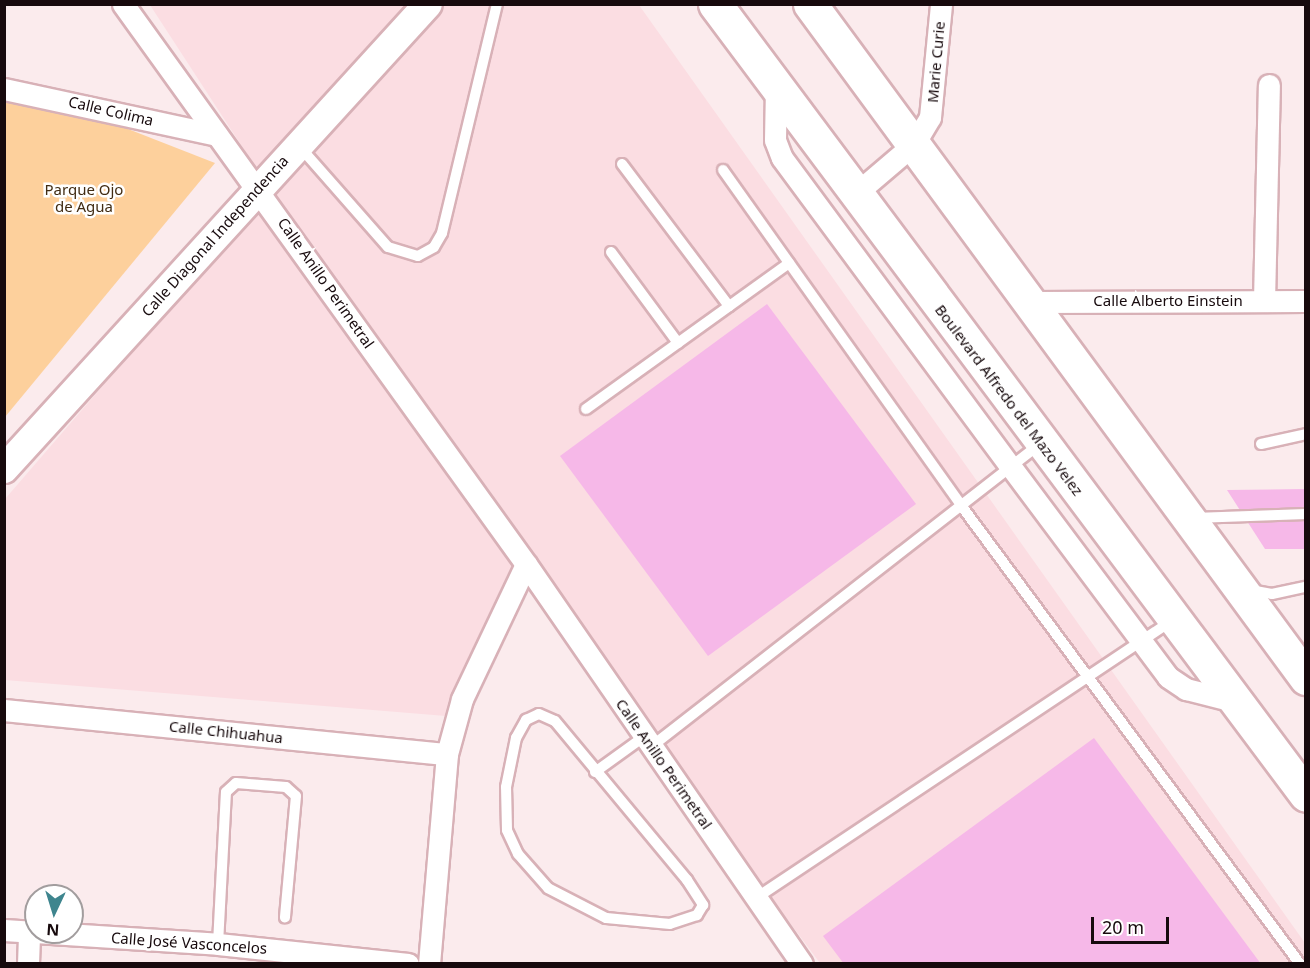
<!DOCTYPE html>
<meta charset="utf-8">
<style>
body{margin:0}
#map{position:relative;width:1310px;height:968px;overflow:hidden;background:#fbebed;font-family:"Noto Sans",sans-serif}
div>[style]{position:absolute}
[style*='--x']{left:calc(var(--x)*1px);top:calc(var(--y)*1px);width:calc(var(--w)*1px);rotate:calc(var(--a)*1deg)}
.built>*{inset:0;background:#fbdde2}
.green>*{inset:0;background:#fdd09c}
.building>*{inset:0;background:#f6b8e8}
.roads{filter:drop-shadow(2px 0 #d8b1b7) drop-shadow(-2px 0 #d8b1b7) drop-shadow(0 2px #d8b1b7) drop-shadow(0 -2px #d8b1b7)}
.lane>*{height:10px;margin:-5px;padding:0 5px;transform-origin:5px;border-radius:5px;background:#fff}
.street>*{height:21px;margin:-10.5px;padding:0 10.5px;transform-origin:10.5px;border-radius:10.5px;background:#fff}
.secondary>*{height:28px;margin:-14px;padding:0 14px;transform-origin:14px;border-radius:14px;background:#fff}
.primary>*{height:33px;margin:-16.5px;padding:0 16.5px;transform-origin:16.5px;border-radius:16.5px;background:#fff}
span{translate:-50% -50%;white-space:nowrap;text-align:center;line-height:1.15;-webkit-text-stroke:5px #fff;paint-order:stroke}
.street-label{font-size:15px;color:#170a0d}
.park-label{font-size:15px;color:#412c13}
.frame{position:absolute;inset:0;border:6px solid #170a0d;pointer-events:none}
.north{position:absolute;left:24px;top:884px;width:60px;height:60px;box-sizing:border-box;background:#fff;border:2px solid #a29d9e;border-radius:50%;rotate:184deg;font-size:16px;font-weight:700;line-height:24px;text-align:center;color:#170a0d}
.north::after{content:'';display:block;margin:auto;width:21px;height:27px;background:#3e858e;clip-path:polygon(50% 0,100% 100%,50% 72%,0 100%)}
.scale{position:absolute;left:1091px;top:917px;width:78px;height:27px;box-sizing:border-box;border:3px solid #170a0d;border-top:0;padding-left:8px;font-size:18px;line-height:21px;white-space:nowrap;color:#170a0d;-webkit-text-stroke:4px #fff;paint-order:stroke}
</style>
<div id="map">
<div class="built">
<i style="clip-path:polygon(150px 5px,639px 5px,1305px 943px,1305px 963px,820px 963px,532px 579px,458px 717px,5px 680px,5px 499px,271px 191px)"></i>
</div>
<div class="green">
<i style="clip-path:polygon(41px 95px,215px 163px,5px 417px,5px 101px)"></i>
</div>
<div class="building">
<i style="clip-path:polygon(767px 304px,916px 504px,708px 656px,560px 456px)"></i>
<i style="clip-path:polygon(1306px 489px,1306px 549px,1265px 549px,1227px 490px)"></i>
<i style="clip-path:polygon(1094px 738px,1261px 964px,844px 964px,823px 936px)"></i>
</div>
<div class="roads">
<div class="lane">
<i style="--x:300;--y:147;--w:133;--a:48.7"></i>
<i style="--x:388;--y:247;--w:31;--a:17"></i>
<i style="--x:418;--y:256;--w:18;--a:-29"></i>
<i style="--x:434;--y:247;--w:16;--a:-60"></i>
<i style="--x:442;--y:233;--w:236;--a:-76.5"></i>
<i style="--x:622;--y:164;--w:178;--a:53"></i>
<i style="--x:723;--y:170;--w:415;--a:54.6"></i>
<i style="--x:963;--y:508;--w:567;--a:53.53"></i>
<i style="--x:611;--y:252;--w:113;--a:53.6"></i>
<i style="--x:586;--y:409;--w:250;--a:-35.7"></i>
<i style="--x:1261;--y:444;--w:46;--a:-12.5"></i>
<i style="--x:1194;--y:518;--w:112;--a:-2"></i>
<i style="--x:1250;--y:590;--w:22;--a:10"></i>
<i style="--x:1272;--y:594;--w:35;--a:-12"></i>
<i style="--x:539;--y:714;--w:17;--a:24"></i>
<i style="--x:555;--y:721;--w:207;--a:50.3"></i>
<i style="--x:687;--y:880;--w:30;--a:57"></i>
<i style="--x:703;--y:905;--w:12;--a:121"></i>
<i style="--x:697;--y:915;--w:28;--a:162"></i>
<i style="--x:670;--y:924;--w:64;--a:-174.6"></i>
<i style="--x:606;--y:918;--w:65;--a:-152.7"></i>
<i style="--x:548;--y:888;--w:45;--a:-131.4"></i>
<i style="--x:518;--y:854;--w:26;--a:-115"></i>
<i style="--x:507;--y:830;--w:43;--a:-91.3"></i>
<i style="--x:506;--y:787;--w:50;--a:-78.5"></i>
<i style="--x:516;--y:738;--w:21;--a:-61"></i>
<i style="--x:526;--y:720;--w:14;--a:-25"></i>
<i style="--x:652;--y:746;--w:490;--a:-37.9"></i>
<i style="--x:595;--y:772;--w:62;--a:-35.8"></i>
<i style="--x:756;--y:898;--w:499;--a:-33.7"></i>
<i style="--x:218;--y:944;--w:152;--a:-87"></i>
<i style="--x:226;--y:792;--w:13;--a:-42"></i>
<i style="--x:236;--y:783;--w:50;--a:4.6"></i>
<i style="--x:286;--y:787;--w:13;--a:42"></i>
<i style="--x:296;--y:796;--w:122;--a:95.2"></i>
</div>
<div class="street">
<i style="--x:123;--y:4;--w:690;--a:54.26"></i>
<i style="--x:526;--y:564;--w:486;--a:55.4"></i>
<i style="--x:776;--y:87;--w:53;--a:91.1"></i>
<i style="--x:775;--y:140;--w:19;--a:69"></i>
<i style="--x:782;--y:158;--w:385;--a:53.5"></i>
<i style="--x:1011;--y:467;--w:262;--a:53.2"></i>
<i style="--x:1168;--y:677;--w:22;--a:34"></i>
<i style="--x:1186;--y:689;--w:53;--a:14.3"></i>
<i style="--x:4;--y:89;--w:218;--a:12.2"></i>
<i style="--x:854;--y:195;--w:79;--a:-40.4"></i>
<i style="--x:914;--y:144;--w:31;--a:-59"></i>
<i style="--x:930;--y:117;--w:114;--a:-84.4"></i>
<i style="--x:1264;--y:301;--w:216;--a:-88.7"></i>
<i style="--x:1031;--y:302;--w:275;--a:-0.2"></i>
<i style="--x:4;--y:710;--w:445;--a:5.7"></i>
<i style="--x:4;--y:930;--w:214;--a:3.7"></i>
<i style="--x:218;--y:944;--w:191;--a:6"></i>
<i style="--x:28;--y:964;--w:32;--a:-88"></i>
<i style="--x:429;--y:964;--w:211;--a:-85.1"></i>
<i style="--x:447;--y:754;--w:57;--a:-74.7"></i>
<i style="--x:462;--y:699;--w:149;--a:-64.6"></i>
</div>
<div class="secondary">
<i style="--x:4;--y:469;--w:629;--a:-47.64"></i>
</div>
<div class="primary">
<i style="--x:715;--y:4;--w:987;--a:53.23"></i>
<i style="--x:810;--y:4;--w:837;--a:53.65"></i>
</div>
</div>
<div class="street-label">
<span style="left:936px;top:62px;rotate:-85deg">Marie Curie</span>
<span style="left:111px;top:111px;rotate:13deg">Calle Colima</span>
<span style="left:215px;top:236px;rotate:-48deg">Calle Diagonal Independencia</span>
<span style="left:326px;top:283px;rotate:55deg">Calle Anillo Perimetral</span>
<span style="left:1168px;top:301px">Calle Alberto Einstein</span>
<span style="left:1009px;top:400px;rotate:53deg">Boulevard Alfredo del Mazo Velez</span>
<span style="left:226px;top:732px;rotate:6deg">Calle Chihuahua</span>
<span style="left:664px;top:764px;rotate:55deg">Calle Anillo Perimetral</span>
<span style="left:189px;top:943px;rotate:4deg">Calle José Vasconcelos</span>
</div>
<div class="park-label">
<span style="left:84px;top:198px">Parque Ojo<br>de Agua</span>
</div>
<div class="frame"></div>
<div class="north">N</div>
<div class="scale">20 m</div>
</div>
